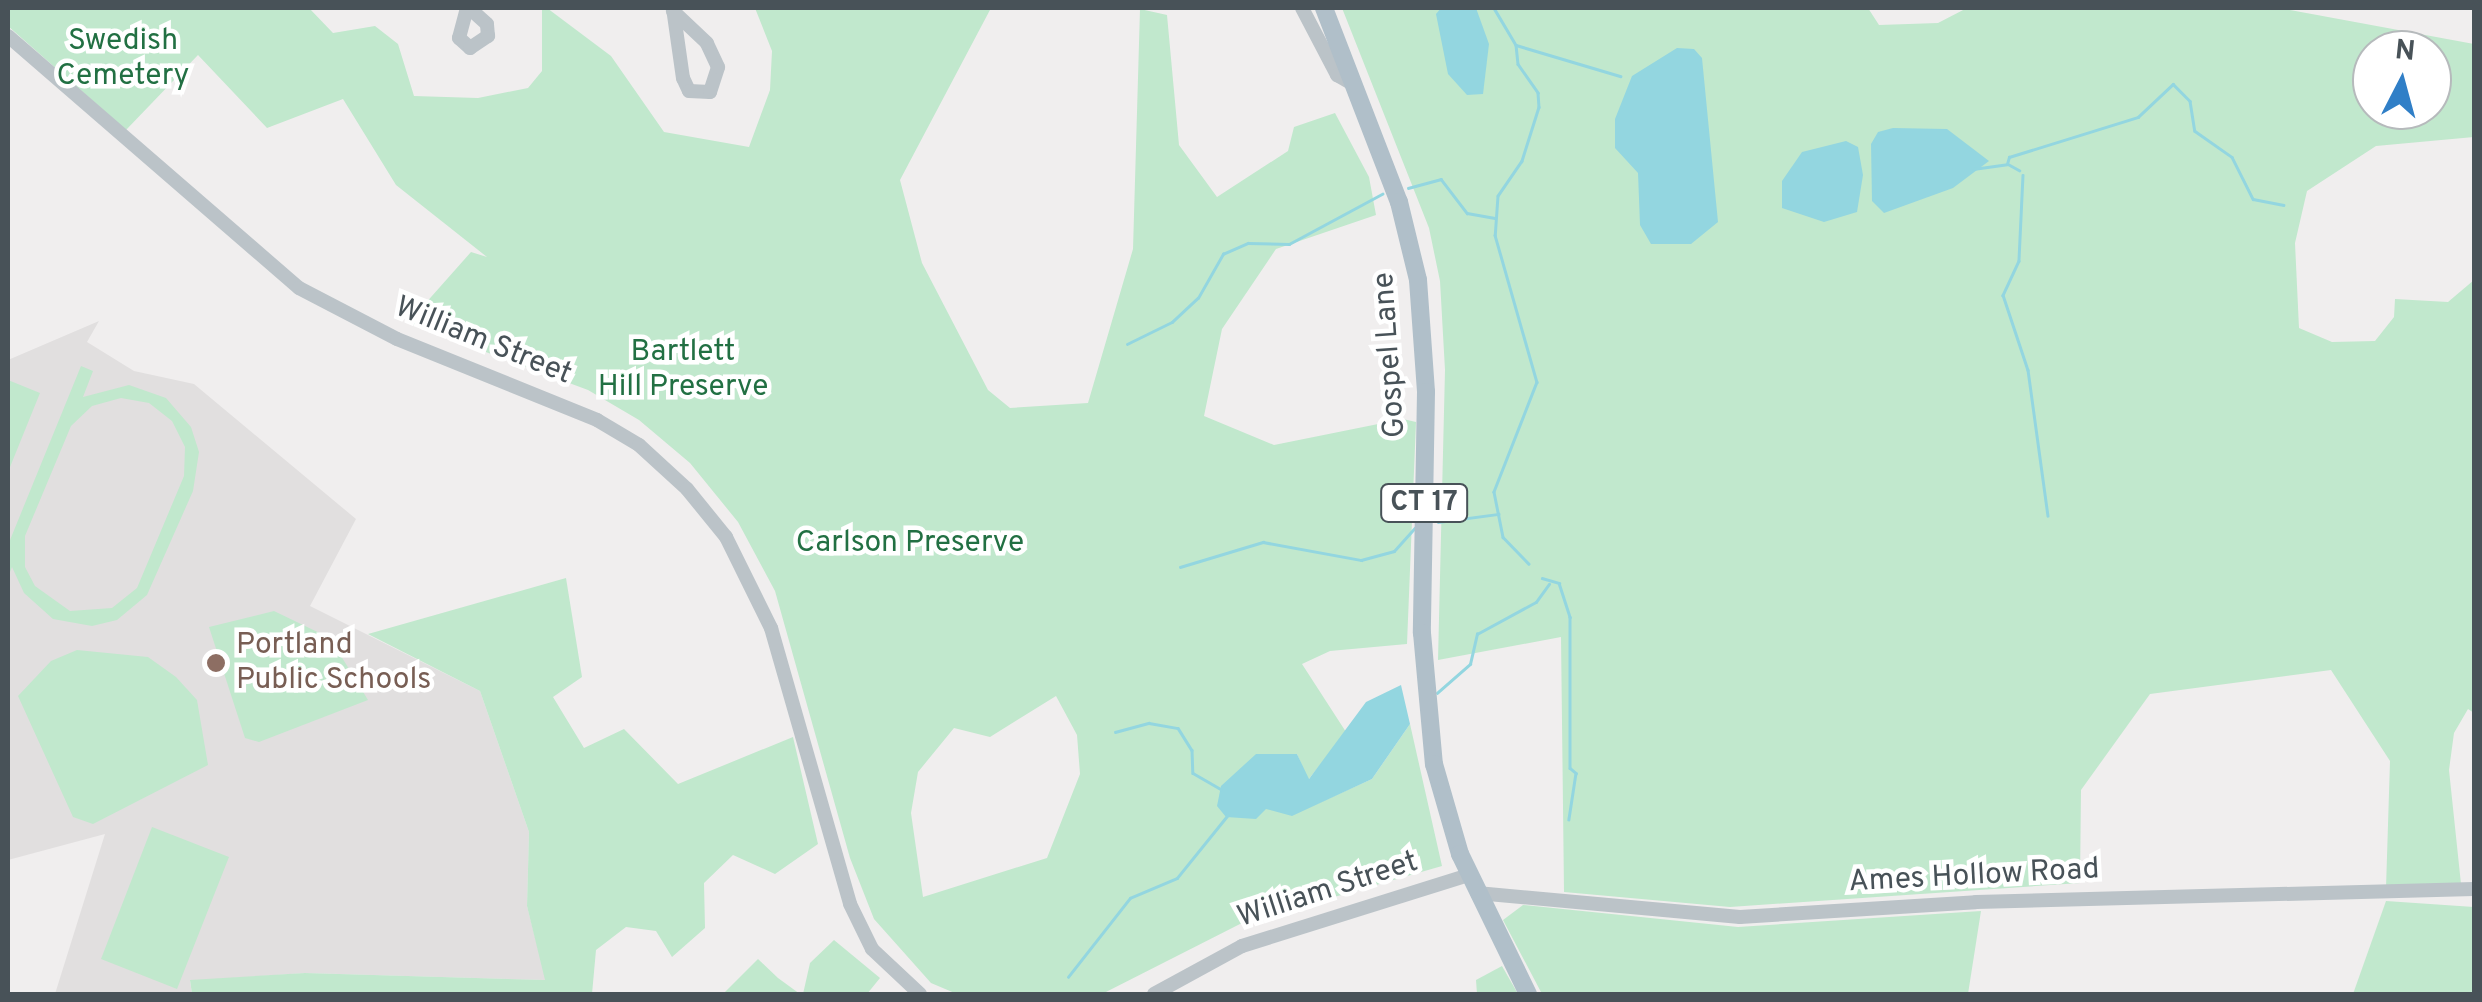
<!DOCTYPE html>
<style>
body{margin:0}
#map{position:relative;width:2482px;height:1002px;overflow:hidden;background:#f0eeee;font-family:Overpass,sans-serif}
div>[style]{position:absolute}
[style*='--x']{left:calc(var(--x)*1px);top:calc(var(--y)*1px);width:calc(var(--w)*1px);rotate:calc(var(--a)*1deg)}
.education>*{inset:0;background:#e1dfdf}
.green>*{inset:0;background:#c1e8cd}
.water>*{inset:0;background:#93d6e0}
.stream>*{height:2.5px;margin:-1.25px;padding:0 1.25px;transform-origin:1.25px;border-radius:1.25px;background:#93d6e0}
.minor>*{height:14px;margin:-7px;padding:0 7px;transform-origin:7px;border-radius:7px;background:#bbc3c8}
.major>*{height:18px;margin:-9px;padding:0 9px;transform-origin:9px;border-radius:9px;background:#b0bfc9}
.dots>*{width:28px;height:28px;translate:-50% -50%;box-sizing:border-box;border:5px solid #fff;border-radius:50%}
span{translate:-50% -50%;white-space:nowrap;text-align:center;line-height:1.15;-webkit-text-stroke:9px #fff;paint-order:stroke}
.shield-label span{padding:2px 8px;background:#fff;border:2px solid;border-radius:8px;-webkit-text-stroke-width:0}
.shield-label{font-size:28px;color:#485258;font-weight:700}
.park-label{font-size:30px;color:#227043}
.street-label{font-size:30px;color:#485258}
.education-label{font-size:30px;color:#785e54}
.left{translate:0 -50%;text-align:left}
.frame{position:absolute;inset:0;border:10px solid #485258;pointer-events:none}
.north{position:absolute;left:2352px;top:30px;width:100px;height:100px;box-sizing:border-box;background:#fff;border:2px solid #b6babc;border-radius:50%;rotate:6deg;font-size:28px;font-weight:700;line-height:40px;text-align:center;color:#485258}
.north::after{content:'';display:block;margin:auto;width:35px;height:45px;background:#307fc7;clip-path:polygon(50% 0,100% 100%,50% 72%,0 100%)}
</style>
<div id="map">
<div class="education">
<i style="clip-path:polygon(99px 321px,87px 342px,134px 371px,194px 384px,356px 519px,310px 606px,480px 691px,529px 832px,527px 906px,546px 980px,305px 973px,190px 981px,192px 994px,55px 994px,105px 834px,8px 860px,8px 360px)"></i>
</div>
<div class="green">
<i style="clip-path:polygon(evenodd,8px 8px,309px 8px,333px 33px,375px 26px,398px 44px,414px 96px,478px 98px,528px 88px,542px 71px,542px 8px,547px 8px,611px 56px,664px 132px,749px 147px,770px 90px,772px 51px,755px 8px,991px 8px,900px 180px,922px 263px,988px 390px,1010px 408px,1088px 403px,1133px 249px,1140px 9px,1167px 15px,1179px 145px,1217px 197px,1288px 151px,1294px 127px,1335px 113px,1369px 177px,1376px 215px,1276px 249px,1222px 329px,1204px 416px,1274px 445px,1403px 419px,1416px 422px,1407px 644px,1330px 651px,1302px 664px,1346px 732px,1308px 780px,1297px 754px,1256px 755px,1228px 786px,1292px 815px,1372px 779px,1410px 724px,1442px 866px,1240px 924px,1102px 994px,957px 994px,931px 983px,874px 919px,850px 858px,775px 591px,738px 522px,690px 463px,639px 420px,588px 390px,408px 323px,471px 252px,487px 257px,396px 185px,343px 99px,267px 128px,198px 55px,126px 130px,8px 26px,8px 8px,1056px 696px,1077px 735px,1080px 774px,1047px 858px,923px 897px,911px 813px,918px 772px,954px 728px,990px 737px,1056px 696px)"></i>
<i style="clip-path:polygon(evenodd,1342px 8px,1868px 8px,1879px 25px,1938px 23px,1967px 8px,2279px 8px,2474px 44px,2474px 137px,2376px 146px,2307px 191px,2295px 243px,2299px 328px,2332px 342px,2375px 341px,2394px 317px,2395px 299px,2448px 302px,2474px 280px,2474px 713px,2468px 709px,2454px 733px,2449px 770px,2461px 884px,2386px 888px,2390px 761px,2331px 670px,2150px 694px,2081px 790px,2080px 883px,1730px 907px,1564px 892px,1561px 637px,1438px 660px,1445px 370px,1440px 281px,1429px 228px,1342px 8px,2372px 50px,2432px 50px,2432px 110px,2372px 110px,2372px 50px)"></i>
<i style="clip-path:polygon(evenodd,81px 366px,93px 371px,83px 397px,129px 385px,166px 398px,191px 427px,199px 452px,193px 491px,147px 595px,117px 620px,92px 626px,53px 619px,24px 593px,12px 567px,8px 577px,8px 545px,81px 366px,121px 398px,149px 403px,172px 421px,185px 447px,184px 476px,137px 588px,112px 608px,70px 611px,35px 586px,25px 567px,25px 536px,71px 426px,92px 406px,121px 398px)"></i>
<i style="clip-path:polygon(8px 380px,40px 393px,8px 472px)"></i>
<i style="clip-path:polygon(566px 578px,582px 677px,553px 697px,584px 748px,624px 729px,678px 784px,793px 737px,818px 844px,775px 874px,733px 855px,704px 883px,705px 928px,672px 957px,656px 931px,626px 927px,596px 950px,592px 994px,192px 994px,190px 980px,305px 973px,545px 980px,527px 906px,529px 832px,480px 691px,368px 634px)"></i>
<i style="clip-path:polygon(274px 611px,330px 638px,368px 700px,259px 742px,245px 738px,209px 627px)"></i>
<i style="clip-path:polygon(77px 650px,148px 657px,176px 677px,197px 700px,208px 765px,93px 824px,73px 817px,18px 696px,51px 661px)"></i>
<i style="clip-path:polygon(152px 827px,229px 857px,177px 989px,101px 959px)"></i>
<i style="clip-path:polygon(2386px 901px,2474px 907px,2474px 994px,2353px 994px)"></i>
<i style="clip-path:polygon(1523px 905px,1738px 927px,1981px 911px,1968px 994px,1542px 994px,1503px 920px)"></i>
<i style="clip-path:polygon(834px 940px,880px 978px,867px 994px,803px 994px,810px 963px)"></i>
<i style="clip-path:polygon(758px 959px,778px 978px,800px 994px,723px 994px)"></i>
<i style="clip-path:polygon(1502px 966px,1518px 994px,1477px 994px,1476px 980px)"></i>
</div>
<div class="water">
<i style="clip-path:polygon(1441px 8px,1476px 8px,1489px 44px,1483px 94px,1467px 95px,1448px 74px,1436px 14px)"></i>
<i style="clip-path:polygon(1677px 48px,1694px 49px,1702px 58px,1718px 222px,1691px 244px,1651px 244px,1640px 225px,1638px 173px,1615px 148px,1615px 119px,1632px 76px)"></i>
<i style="clip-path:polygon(1893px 128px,1947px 129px,1989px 161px,1953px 188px,1884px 213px,1872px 201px,1871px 144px,1878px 132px)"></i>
<i style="clip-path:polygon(1846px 141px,1858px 147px,1863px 175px,1857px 212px,1824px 222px,1782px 208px,1782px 181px,1802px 152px)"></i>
<i style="clip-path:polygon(1401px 685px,1410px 724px,1372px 779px,1292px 816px,1266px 809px,1256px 819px,1226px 817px,1217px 806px,1221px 786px,1256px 754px,1297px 754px,1309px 779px,1366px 702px)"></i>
</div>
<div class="stream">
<i style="--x:1494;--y:8;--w:43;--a:59.3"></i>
<i style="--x:1516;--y:45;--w:109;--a:16.6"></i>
<i style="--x:1516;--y:45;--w:19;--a:84"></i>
<i style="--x:1518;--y:64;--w:35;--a:55"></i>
<i style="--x:1538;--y:93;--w:14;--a:86"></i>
<i style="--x:1539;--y:107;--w:57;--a:107.5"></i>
<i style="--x:1522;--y:161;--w:42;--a:124.4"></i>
<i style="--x:1498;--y:196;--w:39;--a:94"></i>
<i style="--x:1495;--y:235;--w:153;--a:74.1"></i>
<i style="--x:1537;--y:382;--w:118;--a:111.4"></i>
<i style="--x:1494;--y:492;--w:46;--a:78.7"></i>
<i style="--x:1503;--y:537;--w:37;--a:46"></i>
<i style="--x:2008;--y:164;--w:13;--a:29"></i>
<i style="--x:1973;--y:169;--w:34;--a:-8"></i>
<i style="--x:2007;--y:164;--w:7;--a:-74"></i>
<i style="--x:2009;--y:157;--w:135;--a:-17.2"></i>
<i style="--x:2138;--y:117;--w:48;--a:-43.3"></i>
<i style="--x:2173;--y:84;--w:24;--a:45"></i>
<i style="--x:2190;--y:101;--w:30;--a:81"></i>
<i style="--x:2195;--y:131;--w:45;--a:35.1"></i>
<i style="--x:2232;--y:157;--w:47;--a:63.4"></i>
<i style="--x:2253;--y:199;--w:31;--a:11"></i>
<i style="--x:2023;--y:175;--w:86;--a:92.7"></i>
<i style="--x:2019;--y:261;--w:38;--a:115"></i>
<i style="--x:2003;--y:295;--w:79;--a:71.6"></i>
<i style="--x:2028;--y:370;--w:147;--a:82.2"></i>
<i style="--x:1408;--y:188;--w:34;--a:-15"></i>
<i style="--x:1441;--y:179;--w:43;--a:52.6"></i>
<i style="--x:1467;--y:213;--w:28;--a:10"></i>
<i style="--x:1127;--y:344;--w:50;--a:-26.1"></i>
<i style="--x:1172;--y:322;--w:35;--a:-43"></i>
<i style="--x:1198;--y:298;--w:51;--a:-60.4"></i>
<i style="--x:1223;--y:254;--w:27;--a:-24"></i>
<i style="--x:1248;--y:243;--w:41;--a:1.4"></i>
<i style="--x:1289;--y:244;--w:106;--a:-28.3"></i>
<i style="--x:1438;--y:522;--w:61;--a:-7.6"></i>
<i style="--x:1180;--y:567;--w:87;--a:-16.8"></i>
<i style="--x:1263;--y:542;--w:100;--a:10.4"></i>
<i style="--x:1361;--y:560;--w:34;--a:-15"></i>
<i style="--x:1394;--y:551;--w:31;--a:-48"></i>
<i style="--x:1542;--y:578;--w:18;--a:16"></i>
<i style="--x:1559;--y:583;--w:36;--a:72"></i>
<i style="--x:1570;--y:617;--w:151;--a:90"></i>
<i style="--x:1570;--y:768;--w:8;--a:40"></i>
<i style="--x:1576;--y:773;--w:47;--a:98.7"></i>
<i style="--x:1437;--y:693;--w:44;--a:-41.3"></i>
<i style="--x:1470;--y:664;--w:31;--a:-77"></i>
<i style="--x:1477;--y:634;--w:67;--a:-28.5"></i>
<i style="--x:1536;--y:602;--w:22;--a:-54"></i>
<i style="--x:1115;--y:732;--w:35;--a:-15"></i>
<i style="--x:1149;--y:723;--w:29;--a:10"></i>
<i style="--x:1178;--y:728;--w:26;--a:58"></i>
<i style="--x:1192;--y:750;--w:23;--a:88"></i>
<i style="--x:1193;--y:773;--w:32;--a:30"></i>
<i style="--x:1068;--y:977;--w:100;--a:-51.9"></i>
<i style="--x:1130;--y:898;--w:51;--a:-23.1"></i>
<i style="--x:1177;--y:878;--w:80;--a:-51.1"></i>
</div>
<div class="minor">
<i style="--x:467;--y:8;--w:31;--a:105"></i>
<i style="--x:459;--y:38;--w:15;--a:42"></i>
<i style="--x:470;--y:48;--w:22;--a:-34"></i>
<i style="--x:488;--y:36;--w:12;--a:-95"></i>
<i style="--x:487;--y:24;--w:24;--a:-138"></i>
<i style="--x:673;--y:8;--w:71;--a:81.9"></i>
<i style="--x:683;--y:78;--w:14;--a:65"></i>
<i style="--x:689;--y:91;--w:21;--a:3"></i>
<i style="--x:710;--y:92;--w:26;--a:-72"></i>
<i style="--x:718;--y:67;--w:26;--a:-115"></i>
<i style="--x:707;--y:43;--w:47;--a:-136.7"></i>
<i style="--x:1302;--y:8;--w:76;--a:62.4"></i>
<i style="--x:1337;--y:75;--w:20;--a:30"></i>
<i style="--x:8;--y:36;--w:385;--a:40.9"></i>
<i style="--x:299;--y:288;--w:110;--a:27.5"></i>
<i style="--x:397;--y:339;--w:216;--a:22"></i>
<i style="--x:597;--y:420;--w:49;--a:30.8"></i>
<i style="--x:639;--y:445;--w:65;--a:42.5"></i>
<i style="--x:687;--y:489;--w:62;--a:50.9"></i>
<i style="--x:726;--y:537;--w:102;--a:63.7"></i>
<i style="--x:771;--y:628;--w:287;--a:74"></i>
<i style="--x:850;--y:904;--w:50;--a:63.9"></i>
<i style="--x:872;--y:949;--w:66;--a:43.2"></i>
<i style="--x:1477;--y:893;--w:264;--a:5.2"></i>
<i style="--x:1740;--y:917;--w:236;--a:-3.6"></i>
<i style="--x:1976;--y:902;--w:498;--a:-1.5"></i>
<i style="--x:1154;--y:994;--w:100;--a:-28.6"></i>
<i style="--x:1242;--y:946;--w:238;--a:-17.4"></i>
</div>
<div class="major">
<i style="--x:1324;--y:8;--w:208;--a:68.9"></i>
<i style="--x:1399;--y:202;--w:80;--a:76.3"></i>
<i style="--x:1418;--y:280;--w:112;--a:85.9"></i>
<i style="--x:1426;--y:392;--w:241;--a:91"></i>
<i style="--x:1422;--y:633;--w:132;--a:84.8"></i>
<i style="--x:1434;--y:764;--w:94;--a:73.9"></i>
<i style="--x:1460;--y:854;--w:156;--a:64.1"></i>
</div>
<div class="dots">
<i style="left:216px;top:663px;background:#8d6e63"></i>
</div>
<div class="shield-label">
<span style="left:1424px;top:503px">CT 17</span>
</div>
<div class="park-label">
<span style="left:123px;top:59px">Swedish<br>Cemetery</span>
<span style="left:683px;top:370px">Bartlett<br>Hill Preserve</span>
<span style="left:910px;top:544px">Carlson Preserve</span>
</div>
<div class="street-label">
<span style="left:483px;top:342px;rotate:22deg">William Street</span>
<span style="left:1391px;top:355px;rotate:-94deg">Gospel Lane</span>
<span style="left:1974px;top:877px;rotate:-3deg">Ames Hollow Road</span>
<span style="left:1328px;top:891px;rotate:-18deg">William Street</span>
</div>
<div class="education-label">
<span class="left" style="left:236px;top:663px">Portland<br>Public Schools</span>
</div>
<div class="frame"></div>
<div class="north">N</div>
</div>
